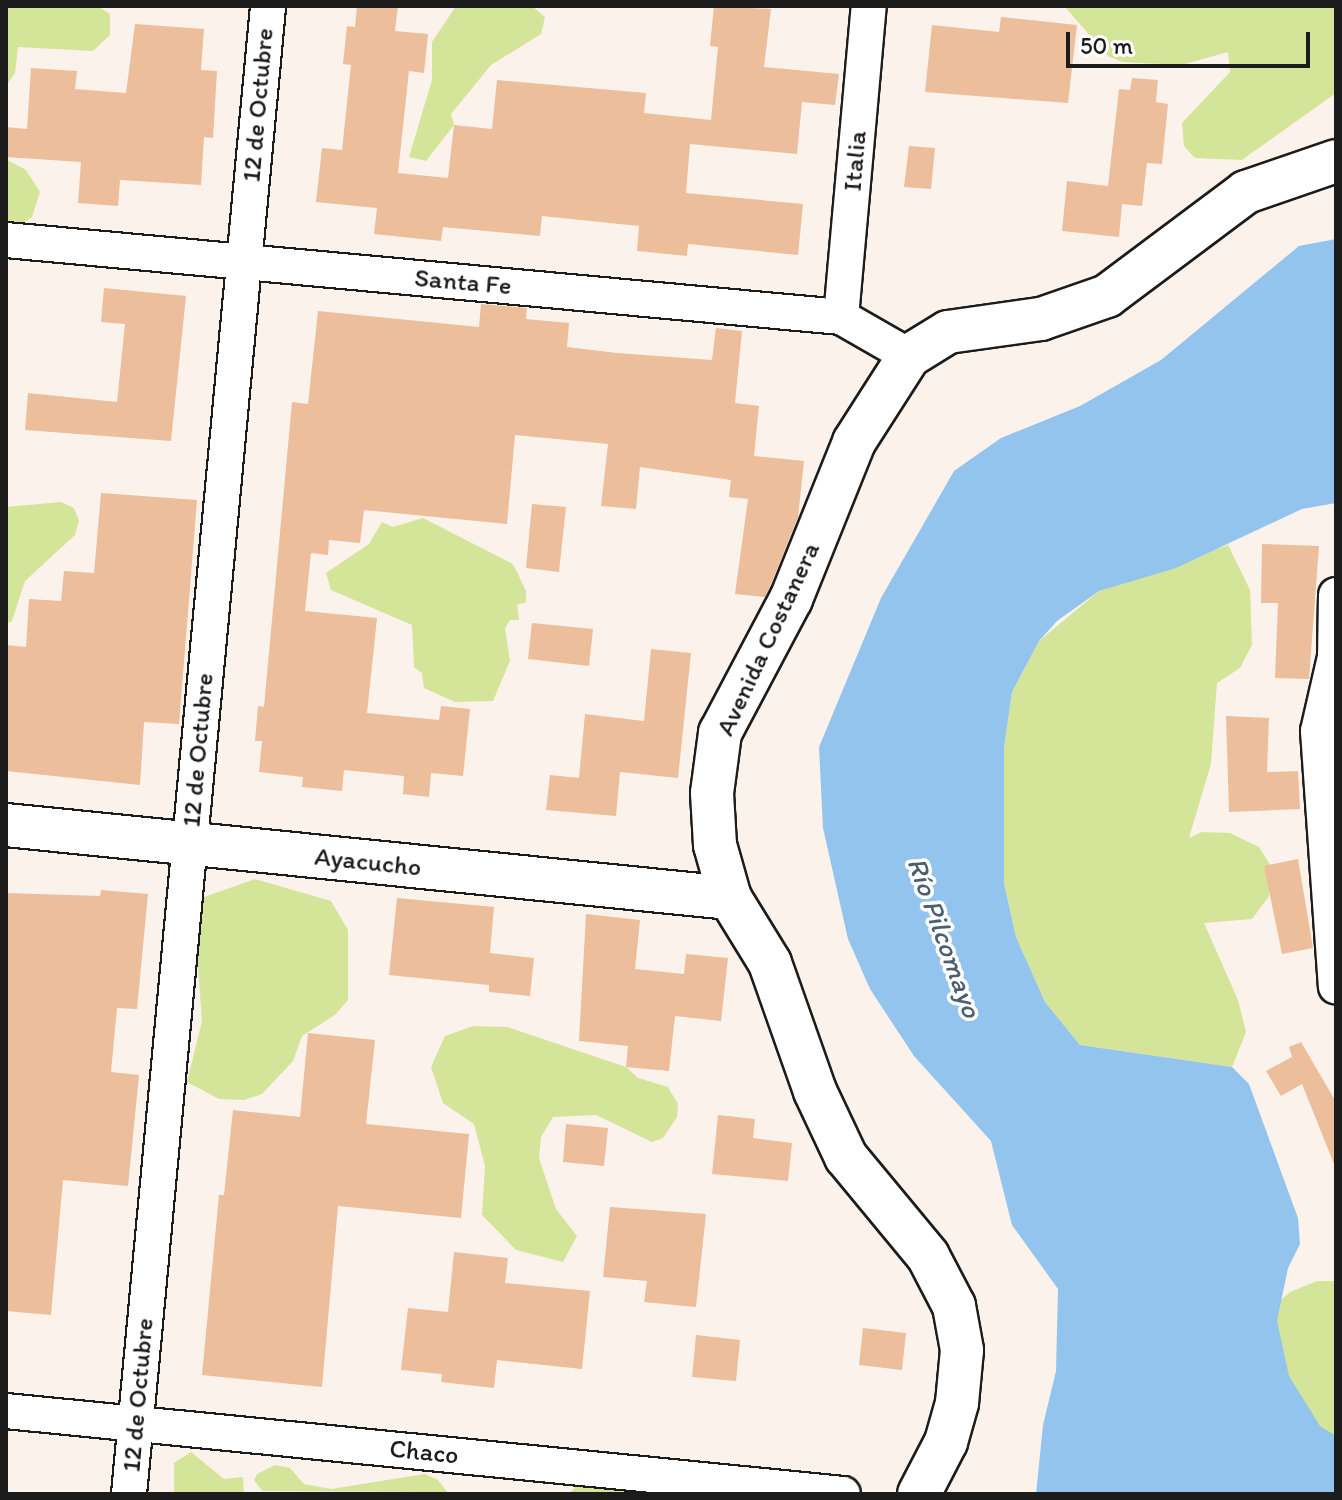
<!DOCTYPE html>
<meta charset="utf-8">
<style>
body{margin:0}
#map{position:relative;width:1342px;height:1500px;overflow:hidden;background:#fbf2eb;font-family:Itim,sans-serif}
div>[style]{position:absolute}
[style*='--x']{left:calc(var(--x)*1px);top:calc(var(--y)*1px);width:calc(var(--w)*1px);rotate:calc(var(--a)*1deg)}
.green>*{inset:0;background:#d4e599}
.water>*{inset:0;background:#93c4ee}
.building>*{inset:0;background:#ecbe9b}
.roads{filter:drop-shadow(2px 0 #1c1c1c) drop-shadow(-2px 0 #1c1c1c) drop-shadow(0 2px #1c1c1c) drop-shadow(0 -2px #1c1c1c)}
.minor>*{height:34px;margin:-17px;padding:0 17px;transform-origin:17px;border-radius:17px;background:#fff}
.tertiary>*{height:42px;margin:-21px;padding:0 21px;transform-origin:21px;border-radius:21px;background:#fff}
span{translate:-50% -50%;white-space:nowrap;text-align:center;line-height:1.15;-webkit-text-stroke:7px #fff;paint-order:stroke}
.street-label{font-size:26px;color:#1c1c1c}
.water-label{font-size:28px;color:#4c5f70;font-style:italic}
.frame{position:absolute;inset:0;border:8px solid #1c1c1c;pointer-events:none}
.scale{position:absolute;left:1066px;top:32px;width:244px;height:36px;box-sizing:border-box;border:4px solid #1c1c1c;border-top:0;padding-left:10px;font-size:24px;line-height:28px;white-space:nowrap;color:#1c1c1c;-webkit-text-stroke:6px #fff;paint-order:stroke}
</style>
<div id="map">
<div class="green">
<i style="clip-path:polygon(6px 6px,98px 6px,110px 14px,110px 35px,93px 51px,18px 47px,15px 73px,6px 86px)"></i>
<i style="clip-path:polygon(456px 6px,532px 6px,545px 17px,541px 34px,491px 65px,451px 114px,454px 125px,426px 161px,409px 157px,432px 80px,432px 42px)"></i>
<i style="clip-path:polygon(1064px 6px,1336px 6px,1336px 93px,1242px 160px,1195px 158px,1184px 146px,1182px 123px,1230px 72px,1228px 52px,1181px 65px,1122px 62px,1108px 56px)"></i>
<i style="clip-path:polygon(6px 159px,26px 170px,40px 192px,32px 217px,7px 235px)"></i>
<i style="clip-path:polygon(61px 502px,74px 508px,79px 521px,75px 535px,25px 581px,12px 621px,6px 624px,6px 507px)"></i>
<i style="clip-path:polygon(423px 518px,513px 564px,526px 591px,526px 602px,517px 605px,519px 620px,510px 620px,505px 628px,510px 661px,493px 701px,455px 702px,424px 688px,422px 673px,414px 667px,412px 625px,331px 590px,326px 573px,369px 544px,382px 522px,393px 527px)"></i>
<i style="clip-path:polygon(1228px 545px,1250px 590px,1252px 645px,1240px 668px,1217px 683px,1211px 764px,1189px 838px,1202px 832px,1230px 833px,1259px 847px,1273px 869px,1269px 896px,1252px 919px,1204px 923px,1238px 1000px,1246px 1032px,1232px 1067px,1080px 1045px,1045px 1002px,1016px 937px,1004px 883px,1004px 748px,1012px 692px,1039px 641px,1099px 591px)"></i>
<i style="clip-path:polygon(255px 879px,331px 901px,348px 930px,348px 1000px,335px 1015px,302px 1036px,293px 1061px,262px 1094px,244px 1100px,219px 1099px,187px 1082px,202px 1021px,193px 901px)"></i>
<i style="clip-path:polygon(473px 1026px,507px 1027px,626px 1067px,638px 1078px,668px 1087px,678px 1104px,677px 1117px,663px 1138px,652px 1142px,596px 1115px,553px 1117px,541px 1137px,539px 1158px,556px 1209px,577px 1236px,563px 1262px,516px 1250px,482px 1215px,485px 1166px,474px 1124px,443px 1103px,431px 1067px,445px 1036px)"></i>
<i style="clip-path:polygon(1317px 1281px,1336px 1281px,1336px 1494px,1230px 1324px,1269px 1310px,1290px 1292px)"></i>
<i style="clip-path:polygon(191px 1452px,224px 1479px,243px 1477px,244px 1494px,174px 1494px,174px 1463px)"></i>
<i style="clip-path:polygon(275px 1465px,290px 1468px,304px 1484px,331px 1489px,425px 1474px,438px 1480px,447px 1492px,262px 1491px,254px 1480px,257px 1474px)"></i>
<i style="clip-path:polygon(612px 1484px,656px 1494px,569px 1494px,576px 1486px)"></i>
</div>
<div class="water">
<i style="clip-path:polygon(1336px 239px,1336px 503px,1302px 509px,1176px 568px,1099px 591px,1057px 621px,1039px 641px,1012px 692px,1004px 748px,1004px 883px,1016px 937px,1045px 1002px,1080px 1045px,1232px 1067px,1249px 1084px,1298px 1218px,1300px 1244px,1288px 1268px,1277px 1321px,1289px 1376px,1320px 1426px,1336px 1436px,1336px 1494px,1036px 1494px,1043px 1425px,1056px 1371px,1058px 1289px,1012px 1225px,991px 1141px,914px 1056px,870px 989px,848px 939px,823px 828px,819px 747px,881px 598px,954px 471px,1001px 438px,1080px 406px,1161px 360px,1299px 246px)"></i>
</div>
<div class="building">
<i style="clip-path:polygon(357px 6px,398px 6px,395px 31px,428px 34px,424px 73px,409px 71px,398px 173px,448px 178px,454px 125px,492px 129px,497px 80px,646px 93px,644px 113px,711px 120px,718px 47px,710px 46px,714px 6px,771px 9px,764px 67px,839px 74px,835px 105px,802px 102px,797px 154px,690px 144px,686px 193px,803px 204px,798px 255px,688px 244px,687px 256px,637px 251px,639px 226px,542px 216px,540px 236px,443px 227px,441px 241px,374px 234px,377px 208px,316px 202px,322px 148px,342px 150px,351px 65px,343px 64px,347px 26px,355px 27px)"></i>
<i style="clip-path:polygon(1001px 17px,1077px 25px,1068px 103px,925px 92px,932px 25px,999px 32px)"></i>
<i style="clip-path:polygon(135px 24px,204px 29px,201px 70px,217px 71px,213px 138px,204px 137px,201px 185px,120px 180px,118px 206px,78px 203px,81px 162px,6px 157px,6px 127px,27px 129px,31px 68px,77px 71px,75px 89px,126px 93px)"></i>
<i style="clip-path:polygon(1132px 78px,1158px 80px,1156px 102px,1168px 104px,1162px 164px,1147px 163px,1142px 206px,1122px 204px,1119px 237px,1062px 231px,1067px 181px,1108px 186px,1119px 89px,1130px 90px)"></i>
<i style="clip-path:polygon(909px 146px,935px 148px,931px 189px,904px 187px)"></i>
<i style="clip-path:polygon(104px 288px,186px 296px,171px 441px,25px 430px,28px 393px,117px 402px,125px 324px,101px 322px)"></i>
<i style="clip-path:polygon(481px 304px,527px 308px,526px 319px,569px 323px,567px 347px,617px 353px,712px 360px,716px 328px,742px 331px,735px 403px,759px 406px,754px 456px,804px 461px,798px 517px,769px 589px,765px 597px,735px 594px,748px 499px,729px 497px,731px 480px,640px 467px,636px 509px,601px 506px,608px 444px,515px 435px,507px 524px,364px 510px,360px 543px,329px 540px,328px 555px,311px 553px,305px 611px,377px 618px,367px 713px,439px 720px,441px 706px,470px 709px,463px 776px,431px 773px,429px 797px,403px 794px,404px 776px,344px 770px,342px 791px,302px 787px,303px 777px,259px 772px,262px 741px,255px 741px,258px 706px,264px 707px,292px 402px,308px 404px,318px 311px,479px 327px)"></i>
<i style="clip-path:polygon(101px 493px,197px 500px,179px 724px,144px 722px,140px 785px,6px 771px,6px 645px,26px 647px,29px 599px,61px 601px,64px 571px,94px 573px)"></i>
<i style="clip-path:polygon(532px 504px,566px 507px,559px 572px,526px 568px)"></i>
<i style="clip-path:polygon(1262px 544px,1319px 546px,1309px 679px,1275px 678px,1278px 603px,1261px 603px)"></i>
<i style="clip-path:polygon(532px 623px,593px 629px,589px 666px,528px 659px)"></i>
<i style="clip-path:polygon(651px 649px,691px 653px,678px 778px,620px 772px,616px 816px,546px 810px,550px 775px,579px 778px,585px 714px,644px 721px)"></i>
<i style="clip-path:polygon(1226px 716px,1269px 718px,1267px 772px,1298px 771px,1300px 809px,1229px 812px)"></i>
<i style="clip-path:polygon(1298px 859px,1313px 948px,1282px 954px,1264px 866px)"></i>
<i style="clip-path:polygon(101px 890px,148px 894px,137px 1009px,117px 1008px,111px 1072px,139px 1075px,128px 1186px,63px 1180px,51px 1315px,6px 1311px,6px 893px,100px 896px)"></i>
<i style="clip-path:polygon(397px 898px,494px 907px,490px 953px,534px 958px,530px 996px,489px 992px,489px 985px,389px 975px)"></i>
<i style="clip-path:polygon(586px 914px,640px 920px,635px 969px,684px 974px,686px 954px,728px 958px,721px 1021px,675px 1016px,669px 1071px,626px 1067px,628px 1046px,579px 1041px)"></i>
<i style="clip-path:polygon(308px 1033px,375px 1040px,366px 1124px,469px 1134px,461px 1218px,338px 1206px,322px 1387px,202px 1375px,219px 1195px,224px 1195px,233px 1110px,300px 1117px)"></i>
<i style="clip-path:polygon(1301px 1042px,1336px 1102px,1336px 1169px,1302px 1084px,1281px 1096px,1266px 1071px,1292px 1057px,1289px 1047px)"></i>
<i style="clip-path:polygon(718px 1115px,755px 1119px,753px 1138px,792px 1143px,788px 1181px,712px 1174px)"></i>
<i style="clip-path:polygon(566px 1124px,608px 1128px,604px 1166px,563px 1162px)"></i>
<i style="clip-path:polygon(610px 1207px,706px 1214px,696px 1307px,644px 1302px,647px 1281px,603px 1277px)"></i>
<i style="clip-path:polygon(454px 1252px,508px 1258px,505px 1283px,590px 1291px,582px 1369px,497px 1360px,494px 1388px,441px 1382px,442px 1374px,401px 1370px,408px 1308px,448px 1312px)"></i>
<i style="clip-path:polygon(863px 1328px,906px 1333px,902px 1370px,859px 1365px)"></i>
<i style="clip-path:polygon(696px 1335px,740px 1340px,736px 1381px,692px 1377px)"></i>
</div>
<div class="roads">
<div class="minor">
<i style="--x:6;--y:240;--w:839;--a:5.27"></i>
<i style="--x:841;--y:317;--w:78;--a:29.8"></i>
<i style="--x:841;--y:317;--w:312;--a:-84.9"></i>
<i style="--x:1336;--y:595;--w:62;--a:90.9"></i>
<i style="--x:1335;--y:657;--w:76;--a:102.9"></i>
<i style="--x:1318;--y:731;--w:256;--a:86"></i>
<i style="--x:6;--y:1411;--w:841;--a:5.66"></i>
<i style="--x:129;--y:1494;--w:1494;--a:-84.66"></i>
</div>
<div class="tertiary">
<i style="--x:6;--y:825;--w:728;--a:5.76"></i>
<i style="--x:919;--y:1494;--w:59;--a:-62.6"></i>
<i style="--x:946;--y:1442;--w:41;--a:-74.2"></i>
<i style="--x:957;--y:1403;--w:53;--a:-84.6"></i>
<i style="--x:962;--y:1350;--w:45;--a:-100.3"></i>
<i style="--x:954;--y:1306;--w:56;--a:-117.5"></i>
<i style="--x:928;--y:1256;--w:129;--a:-129.6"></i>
<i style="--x:846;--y:1157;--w:73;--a:-115.2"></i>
<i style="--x:815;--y:1091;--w:136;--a:-109.4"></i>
<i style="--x:770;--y:963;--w:76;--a:-121.6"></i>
<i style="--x:730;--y:898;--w:55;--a:-105.8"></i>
<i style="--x:715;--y:845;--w:52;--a:-93.3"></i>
<i style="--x:712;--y:793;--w:61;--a:-82.4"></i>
<i style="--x:720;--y:733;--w:152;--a:-62.1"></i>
<i style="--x:791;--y:599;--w:169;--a:-68.1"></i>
<i style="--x:854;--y:442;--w:102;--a:-57.4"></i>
<i style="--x:909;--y:356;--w:46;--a:-31.6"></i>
<i style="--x:948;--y:332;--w:94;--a:-8"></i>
<i style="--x:1041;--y:319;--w:70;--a:-19.2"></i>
<i style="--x:1107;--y:296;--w:174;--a:-36.8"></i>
<i style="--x:1246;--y:192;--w:95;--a:-19"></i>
</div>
</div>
<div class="street-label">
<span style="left:258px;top:105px;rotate:-85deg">12 de Octubre</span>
<span style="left:855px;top:161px;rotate:-85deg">Italia</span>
<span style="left:463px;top:282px;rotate:5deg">Santa Fe</span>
<span style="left:768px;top:639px;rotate:-65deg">Avenida Costanera</span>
<span style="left:198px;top:750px;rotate:-85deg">12 de Octubre</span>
<span style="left:368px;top:862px;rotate:6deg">Ayacucho</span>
<span style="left:138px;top:1395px;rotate:-85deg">12 de Octubre</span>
<span style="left:424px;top:1452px;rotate:6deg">Chaco</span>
</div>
<div class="water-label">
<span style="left:945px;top:937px;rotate:70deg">Río Pilcomayo</span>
</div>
<div class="frame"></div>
<div class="scale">50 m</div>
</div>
